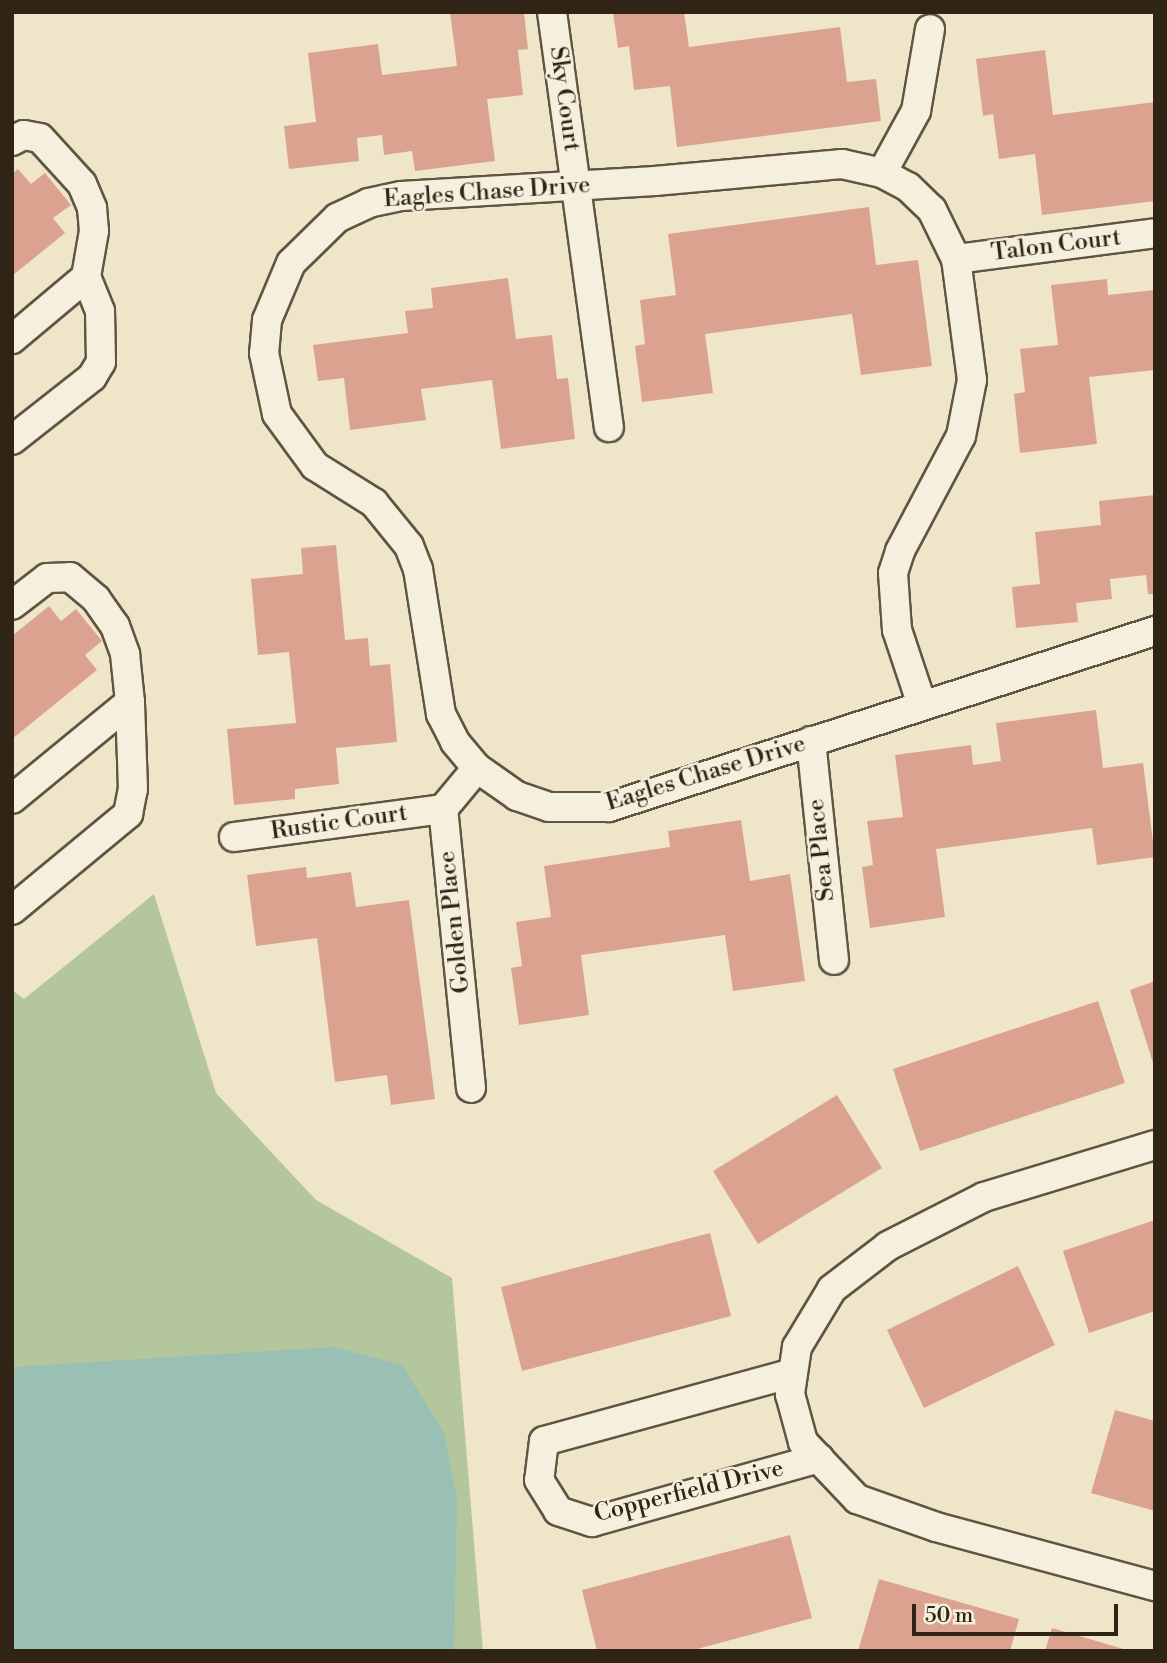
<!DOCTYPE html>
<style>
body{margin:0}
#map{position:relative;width:1167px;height:1663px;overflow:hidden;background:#efe6ca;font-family:"Libre Bodoni",serif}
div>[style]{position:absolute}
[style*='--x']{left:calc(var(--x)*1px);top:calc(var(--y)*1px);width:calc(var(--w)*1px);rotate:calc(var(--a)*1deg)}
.green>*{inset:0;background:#b4c69b}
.water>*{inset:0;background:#9ac0b5}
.building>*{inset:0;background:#dba38f}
.roads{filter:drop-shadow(2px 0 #605442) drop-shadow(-2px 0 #605442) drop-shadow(0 2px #605442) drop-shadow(0 -2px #605442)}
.minor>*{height:28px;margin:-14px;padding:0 14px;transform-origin:14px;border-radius:14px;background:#f5efdd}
span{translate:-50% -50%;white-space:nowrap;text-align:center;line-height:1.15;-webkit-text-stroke:5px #f5efdd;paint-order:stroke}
.street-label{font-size:24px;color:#302415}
.frame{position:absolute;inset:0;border:14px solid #302415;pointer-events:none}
.scale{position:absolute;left:912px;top:1604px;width:206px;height:32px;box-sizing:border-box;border:4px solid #302415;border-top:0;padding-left:9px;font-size:21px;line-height:24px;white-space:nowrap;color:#302415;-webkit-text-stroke:5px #f5efdd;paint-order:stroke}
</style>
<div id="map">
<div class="green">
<i style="clip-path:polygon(154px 894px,216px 1093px,316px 1200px,452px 1278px,483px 1651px,12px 1651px,12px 990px,24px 999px)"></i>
</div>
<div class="water">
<i style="clip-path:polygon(334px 1347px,402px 1365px,444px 1433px,457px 1499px,454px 1651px,12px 1651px,12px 1367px)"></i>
</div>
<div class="building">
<i style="clip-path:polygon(450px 12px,524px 12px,528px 49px,518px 50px,523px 95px,487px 99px,495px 161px,415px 171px,412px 151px,384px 155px,382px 135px,357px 138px,359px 161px,289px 169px,284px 126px,316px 122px,308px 53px,378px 44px,382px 75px,457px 66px)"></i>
<i style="clip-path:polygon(613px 12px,684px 12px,689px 47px,840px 27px,847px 82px,876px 79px,881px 121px,677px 147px,670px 86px,634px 90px,629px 46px,618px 48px)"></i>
<i style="clip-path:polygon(1045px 50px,1053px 115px,1155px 102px,1155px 201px,1042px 215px,1035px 154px,999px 159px,993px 114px,983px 116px,976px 59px)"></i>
<i style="clip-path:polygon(18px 169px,31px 184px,45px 173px,71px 205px,53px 218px,65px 233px,12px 276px,12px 174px)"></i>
<i style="clip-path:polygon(869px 207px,876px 265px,918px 260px,932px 366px,861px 375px,852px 314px,705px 334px,713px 393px,642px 402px,635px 346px,645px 344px,640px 300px,676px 295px,668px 234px)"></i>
<i style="clip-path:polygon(508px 278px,516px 339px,552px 335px,557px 379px,568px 378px,575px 439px,501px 449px,492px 380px,421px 389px,426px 420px,350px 430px,344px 378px,318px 381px,313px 345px,408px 333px,405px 311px,433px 308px,431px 288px)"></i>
<i style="clip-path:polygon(1107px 279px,1108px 295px,1155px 290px,1155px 370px,1089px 377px,1097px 444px,1020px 453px,1014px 394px,1025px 392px,1020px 349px,1058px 345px,1051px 285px)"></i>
<i style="clip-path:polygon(1155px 495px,1155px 594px,1148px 594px,1146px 575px,1110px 579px,1112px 599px,1076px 603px,1078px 622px,1016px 628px,1012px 587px,1040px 584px,1035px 532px,1101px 525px,1099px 501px)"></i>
<i style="clip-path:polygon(336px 545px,345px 640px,368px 638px,370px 666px,390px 664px,397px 742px,336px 748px,339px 784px,295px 789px,295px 799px,234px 805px,227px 729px,296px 723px,289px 652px,258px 655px,251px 579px,303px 574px,301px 548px)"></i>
<i style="clip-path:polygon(49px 606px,61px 621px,76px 609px,102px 641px,85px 655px,97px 670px,12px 739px,12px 636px)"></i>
<i style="clip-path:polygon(1096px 710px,1103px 768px,1143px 763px,1155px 857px,1097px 865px,1092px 828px,936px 849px,945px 917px,870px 928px,862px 867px,873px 865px,867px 821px,903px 817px,895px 755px,971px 745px,973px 765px,1001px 761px,996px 723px)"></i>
<i style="clip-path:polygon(741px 820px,750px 881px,790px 874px,805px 981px,733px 991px,725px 935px,581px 955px,589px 1015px,519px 1025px,511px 968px,522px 966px,516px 922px,551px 917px,544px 866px,670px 847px,668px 831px)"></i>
<i style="clip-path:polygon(306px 867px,307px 878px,351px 872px,356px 907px,409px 900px,435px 1099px,391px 1105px,387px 1075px,335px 1082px,317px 938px,256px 946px,247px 875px)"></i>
<i style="clip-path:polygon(1155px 981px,1155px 1065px,1154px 1066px,1130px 990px)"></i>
<i style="clip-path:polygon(1098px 1001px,1125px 1083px,920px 1151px,893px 1069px)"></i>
<i style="clip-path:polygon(837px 1095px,882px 1168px,758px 1244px,713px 1171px)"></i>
<i style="clip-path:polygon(1155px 1220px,1155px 1311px,1089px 1333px,1063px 1251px)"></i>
<i style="clip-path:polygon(710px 1233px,731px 1316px,522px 1371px,501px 1287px)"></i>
<i style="clip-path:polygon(1018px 1266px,1055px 1345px,924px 1408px,887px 1330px)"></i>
<i style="clip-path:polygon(1115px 1410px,1155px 1421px,1155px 1511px,1091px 1493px)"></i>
<i style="clip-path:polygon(790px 1535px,812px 1618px,690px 1651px,597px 1651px,582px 1590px)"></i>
<i style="clip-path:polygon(879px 1579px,1019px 1619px,1010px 1651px,858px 1651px)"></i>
<i style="clip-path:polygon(1052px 1628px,1127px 1650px,1127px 1651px,1045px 1651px)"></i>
</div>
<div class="roads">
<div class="minor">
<i style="--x:552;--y:12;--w:419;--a:82.2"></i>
<i style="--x:12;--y:141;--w:13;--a:-27"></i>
<i style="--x:24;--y:135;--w:16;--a:11"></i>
<i style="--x:40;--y:138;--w:62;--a:47.6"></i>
<i style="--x:82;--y:184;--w:26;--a:67"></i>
<i style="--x:92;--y:208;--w:23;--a:85"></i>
<i style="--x:94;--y:231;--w:47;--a:99.9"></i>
<i style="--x:86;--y:277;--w:97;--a:140"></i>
<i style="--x:882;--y:173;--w:71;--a:-61.3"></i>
<i style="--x:916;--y:111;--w:83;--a:-80.3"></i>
<i style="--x:956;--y:259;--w:201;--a:-7.4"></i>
<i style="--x:12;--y:440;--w:102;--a:-38.2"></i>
<i style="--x:92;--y:377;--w:17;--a:-59"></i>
<i style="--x:101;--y:362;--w:51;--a:-91.1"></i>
<i style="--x:100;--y:311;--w:37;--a:-112"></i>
<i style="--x:12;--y:605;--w:44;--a:-37.6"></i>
<i style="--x:47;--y:578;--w:23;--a:-2"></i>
<i style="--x:70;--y:577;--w:34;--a:40"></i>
<i style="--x:96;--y:599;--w:33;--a:55"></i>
<i style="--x:115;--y:626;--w:30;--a:70"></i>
<i style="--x:125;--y:654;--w:48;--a:84.1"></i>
<i style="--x:130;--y:702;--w:153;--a:140.6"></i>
<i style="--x:922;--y:705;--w:79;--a:-108.4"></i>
<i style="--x:897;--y:630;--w:57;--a:-94"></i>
<i style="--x:893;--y:573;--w:23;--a:-72"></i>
<i style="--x:900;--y:551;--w:130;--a:-62.1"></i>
<i style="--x:961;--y:436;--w:57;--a:-78.9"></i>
<i style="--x:972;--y:380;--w:122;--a:-97.5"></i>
<i style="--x:956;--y:259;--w:55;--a:-116.1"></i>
<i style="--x:932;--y:210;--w:33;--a:-136"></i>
<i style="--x:908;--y:187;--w:30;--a:-152"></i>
<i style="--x:882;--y:173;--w:41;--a:-167.3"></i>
<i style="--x:842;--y:164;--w:188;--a:174.8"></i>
<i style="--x:655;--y:181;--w:254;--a:176.6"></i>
<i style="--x:401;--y:196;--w:33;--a:168"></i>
<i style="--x:369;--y:203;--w:35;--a:155"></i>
<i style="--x:337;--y:218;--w:64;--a:135.6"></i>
<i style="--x:291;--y:263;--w:62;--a:112.8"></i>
<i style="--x:267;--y:320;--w:33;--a:95"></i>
<i style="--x:264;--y:353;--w:62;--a:78"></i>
<i style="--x:277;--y:414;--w:64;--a:53.8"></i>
<i style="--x:315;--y:466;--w:70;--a:32.1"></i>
<i style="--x:374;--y:503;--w:55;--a:50.9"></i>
<i style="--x:409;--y:546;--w:25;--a:69"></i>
<i style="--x:418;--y:569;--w:147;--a:81"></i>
<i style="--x:441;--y:714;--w:31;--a:63"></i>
<i style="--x:455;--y:742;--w:34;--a:50"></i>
<i style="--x:477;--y:768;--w:49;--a:35"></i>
<i style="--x:517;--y:796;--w:34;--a:19"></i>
<i style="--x:549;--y:807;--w:60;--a:0"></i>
<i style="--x:609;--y:807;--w:574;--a:-17.87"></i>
<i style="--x:811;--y:741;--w:220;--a:84"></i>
<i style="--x:234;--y:837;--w:211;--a:-7.6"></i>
<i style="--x:12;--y:910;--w:151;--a:-39.6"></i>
<i style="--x:128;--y:814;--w:25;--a:-79"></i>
<i style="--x:133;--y:789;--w:87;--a:-92"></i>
<i style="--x:471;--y:1088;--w:280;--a:-95.7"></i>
<i style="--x:443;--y:809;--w:53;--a:-50.3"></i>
<i style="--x:1155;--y:1145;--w:179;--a:163.1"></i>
<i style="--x:984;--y:1197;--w:108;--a:153"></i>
<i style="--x:888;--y:1246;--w:71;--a:142.5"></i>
<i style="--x:832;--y:1289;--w:68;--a:121.1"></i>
<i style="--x:797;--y:1347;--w:48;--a:98.5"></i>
<i style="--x:790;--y:1394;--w:50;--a:74.8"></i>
<i style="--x:803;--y:1442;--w:79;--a:46.5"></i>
<i style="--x:857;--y:1499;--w:84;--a:19.5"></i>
<i style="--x:936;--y:1527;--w:227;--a:15.1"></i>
<i style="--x:793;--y:1373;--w:258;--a:164.7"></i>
<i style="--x:544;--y:1441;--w:39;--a:97"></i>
<i style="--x:539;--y:1480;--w:36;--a:58"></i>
<i style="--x:558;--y:1511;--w:36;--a:18"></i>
<i style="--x:592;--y:1522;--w:236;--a:-15.7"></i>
</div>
</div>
<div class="street-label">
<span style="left:564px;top:99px;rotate:82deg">Sky Court</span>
<span style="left:487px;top:193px;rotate:-4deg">Eagles Chase Drive</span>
<span style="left:1056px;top:246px;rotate:-7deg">Talon Court</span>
<span style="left:706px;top:774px;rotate:-17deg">Eagles Chase Drive</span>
<span style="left:339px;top:823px;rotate:-8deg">Rustic Court</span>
<span style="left:822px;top:850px;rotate:-96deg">Sea Place</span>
<span style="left:455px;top:922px;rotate:-96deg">Golden Place</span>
<span style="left:689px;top:1492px;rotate:-14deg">Copperfield Drive</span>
</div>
<div class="frame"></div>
<div class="scale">50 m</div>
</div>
